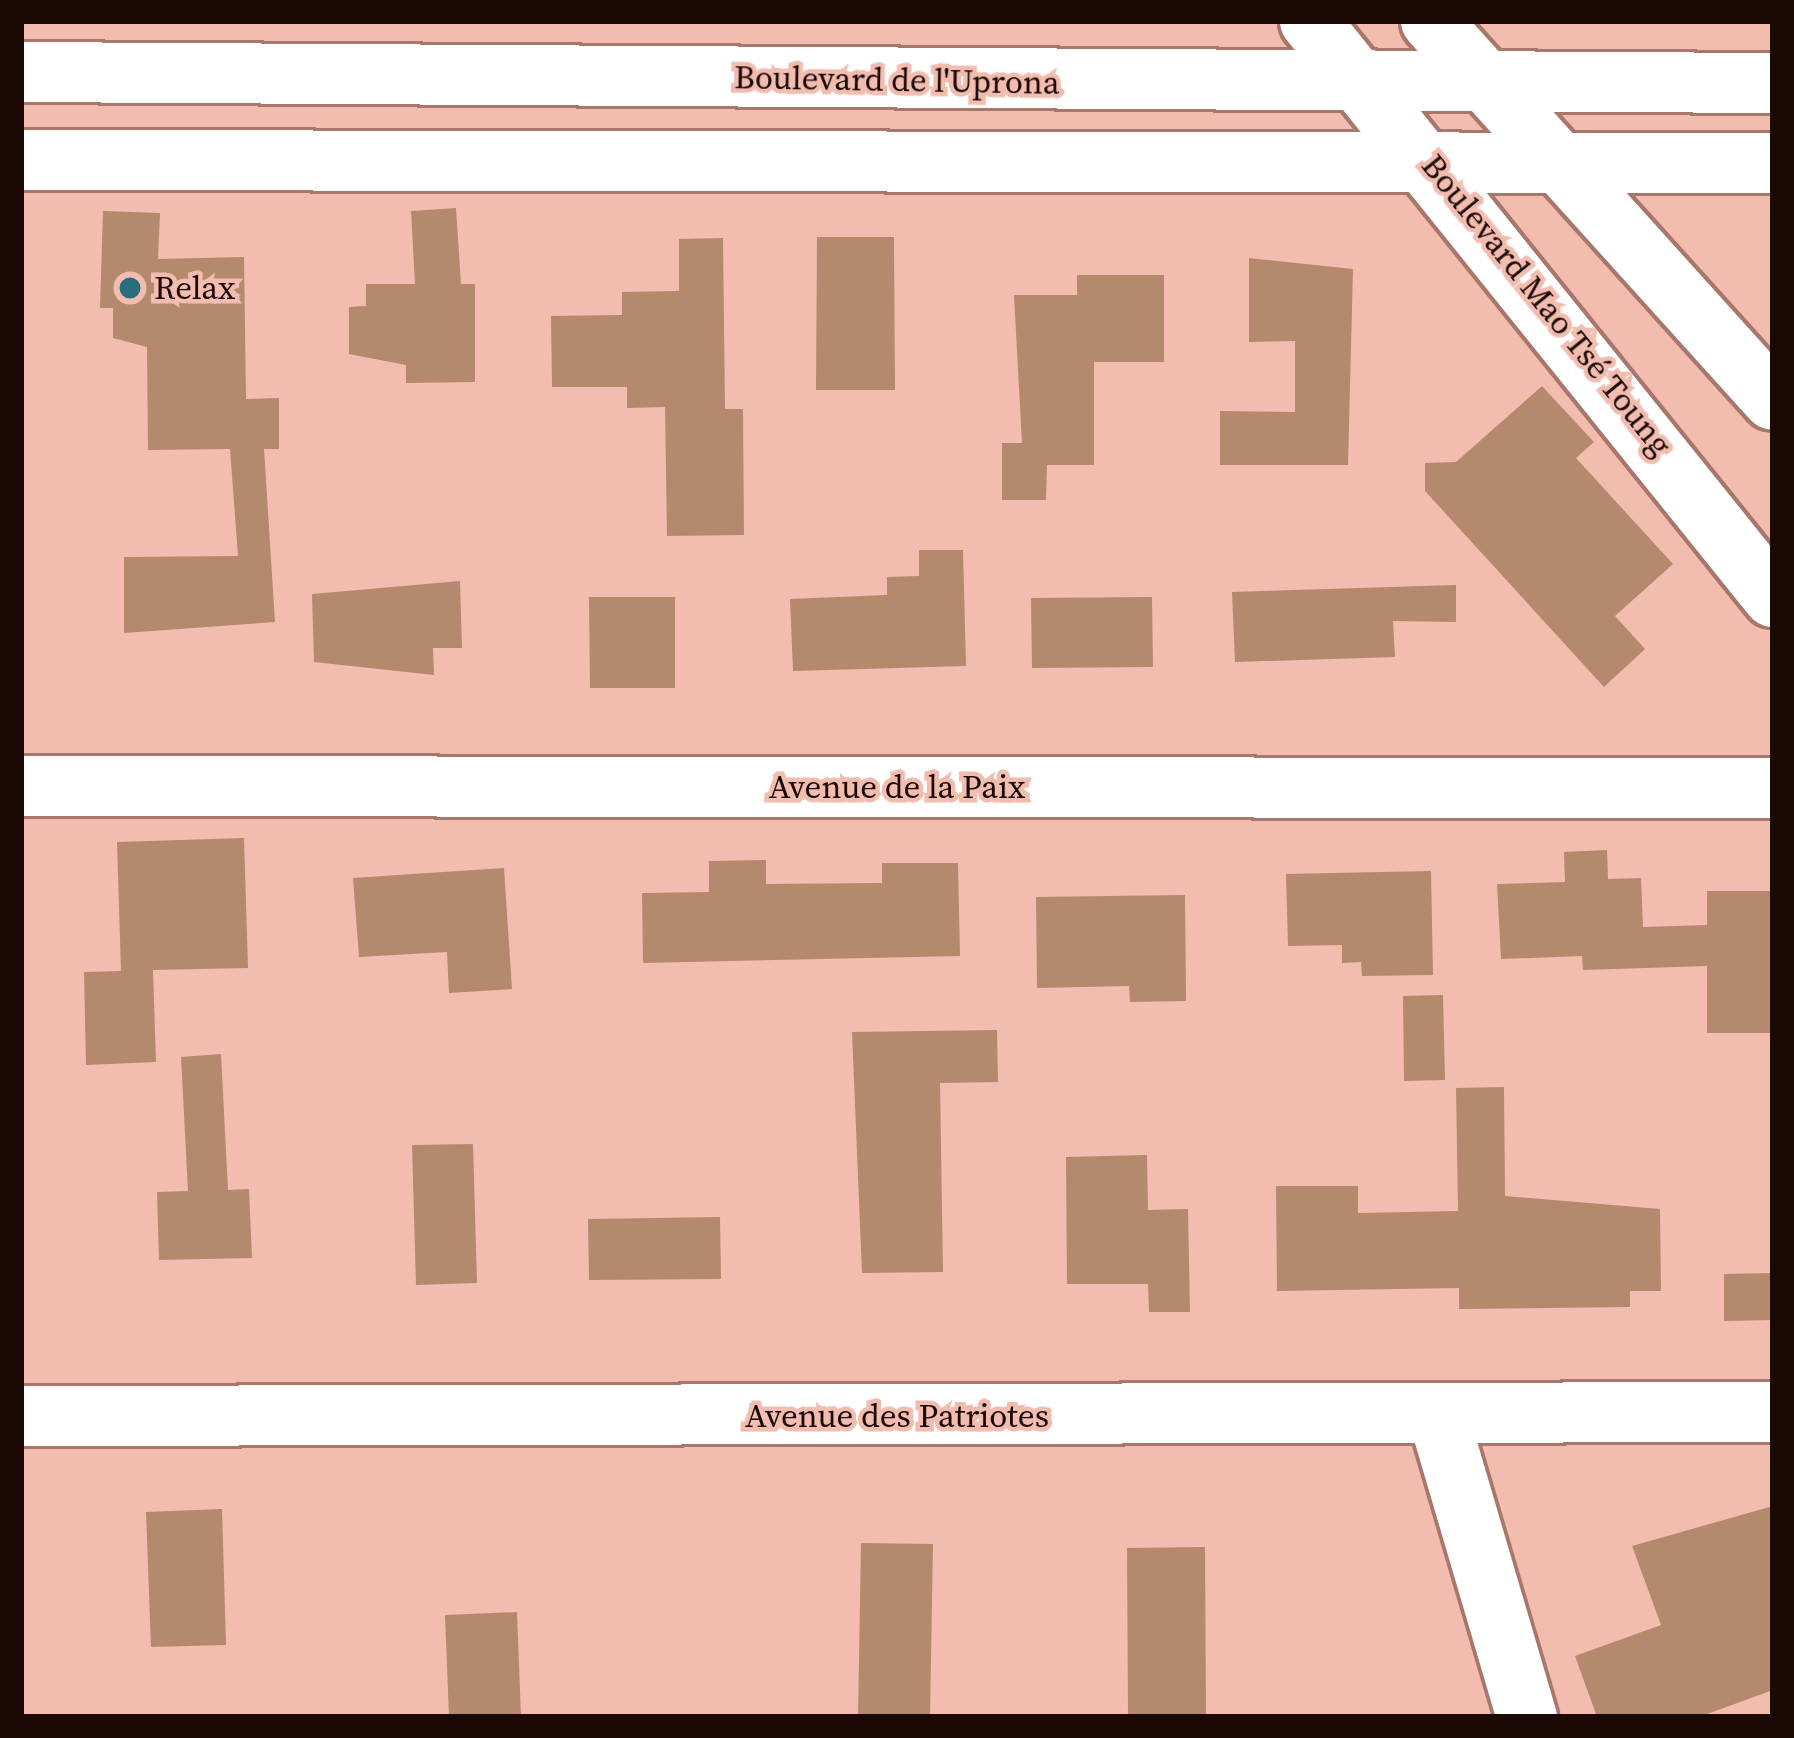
<!DOCTYPE html>
<meta charset="utf-8">
<style>
body{margin:0}
#map{position:relative;width:1794px;height:1738px;overflow:hidden;background:#f2bcaf;font-family:"Source Serif 4",serif}
div>[style]{position:absolute}
[style*='--x']{left:calc(var(--x)*1px);top:calc(var(--y)*1px);width:calc(var(--w)*1px);rotate:calc(var(--a)*1deg)}
.building>*{inset:0;background:#b4896e}
.roads{filter:drop-shadow(3px 0 #a8776b) drop-shadow(-3px 0 #a8776b) drop-shadow(0 3px #a8776b) drop-shadow(0 -3px #a8776b)}
.minor>*{height:60px;margin:-30px;padding:0 30px;transform-origin:30px;border-radius:30px;background:#fff}
.dots>*{width:33px;height:33px;translate:-50% -50%;box-sizing:border-box;border:6px solid #f2bcaf;border-radius:50%}
span{translate:-50% -50%;white-space:nowrap;text-align:center;line-height:1.15;-webkit-text-stroke:9px #f2bcaf;paint-order:stroke}
.street-label{font-size:33px;color:#1a0905}
.poi-label{font-size:33px;color:#1a0905}
.left{translate:0 -50%;text-align:left}
.frame{position:absolute;inset:0;border:24px solid #1a0905;pointer-events:none}
</style>
<div id="map">
<div class="building">
<i style="clip-path:polygon(456px 208px,461px 284px,475px 284px,475px 382px,406px 383px,406px 365px,349px 354px,349px 307px,366px 306px,366px 284px,415px 284px,411px 211px)"></i>
<i style="clip-path:polygon(103px 211px,160px 213px,158px 259px,244px 257px,246px 399px,279px 398px,279px 449px,264px 449px,275px 622px,124px 633px,124px 557px,238px 556px,230px 449px,148px 450px,147px 347px,113px 338px,113px 308px,100px 308px)"></i>
<i style="clip-path:polygon(817px 237px,894px 237px,895px 390px,816px 390px)"></i>
<i style="clip-path:polygon(723px 238px,725px 409px,743px 409px,744px 535px,667px 536px,665px 407px,627px 408px,627px 387px,552px 387px,551px 316px,622px 315px,622px 292px,679px 291px,679px 239px)"></i>
<i style="clip-path:polygon(1249px 258px,1353px 269px,1348px 465px,1220px 465px,1220px 411px,1295px 412px,1295px 341px,1249px 342px)"></i>
<i style="clip-path:polygon(1077px 275px,1164px 275px,1164px 362px,1094px 362px,1094px 465px,1047px 465px,1046px 500px,1002px 500px,1002px 443px,1022px 443px,1014px 295px,1077px 295px)"></i>
<i style="clip-path:polygon(1542px 386px,1594px 442px,1576px 458px,1673px 564px,1615px 616px,1645px 649px,1604px 687px,1425px 491px,1425px 463px,1456px 462px)"></i>
<i style="clip-path:polygon(919px 550px,963px 550px,966px 666px,793px 671px,790px 599px,887px 595px,887px 577px,919px 576px)"></i>
<i style="clip-path:polygon(460px 581px,462px 648px,433px 648px,434px 675px,314px 662px,312px 594px)"></i>
<i style="clip-path:polygon(1456px 585px,1456px 622px,1393px 621px,1395px 657px,1235px 662px,1232px 592px)"></i>
<i style="clip-path:polygon(589px 597px,675px 597px,675px 688px,590px 688px)"></i>
<i style="clip-path:polygon(1152px 597px,1153px 667px,1032px 668px,1031px 598px)"></i>
<i style="clip-path:polygon(244px 838px,248px 968px,153px 970px,156px 1062px,86px 1065px,84px 972px,121px 971px,117px 842px)"></i>
<i style="clip-path:polygon(1607px 850px,1608px 879px,1641px 878px,1643px 927px,1707px 925px,1707px 891px,1773px 891px,1773px 1033px,1707px 1033px,1707px 966px,1583px 970px,1582px 956px,1501px 959px,1497px 884px,1565px 882px,1564px 852px)"></i>
<i style="clip-path:polygon(766px 860px,766px 884px,882px 883px,882px 863px,958px 863px,960px 956px,643px 963px,642px 893px,709px 892px,709px 861px)"></i>
<i style="clip-path:polygon(504px 868px,512px 989px,449px 993px,447px 952px,359px 957px,353px 878px)"></i>
<i style="clip-path:polygon(1431px 871px,1433px 975px,1362px 976px,1361px 962px,1342px 963px,1342px 945px,1288px 946px,1286px 874px)"></i>
<i style="clip-path:polygon(1185px 895px,1186px 1001px,1130px 1002px,1129px 986px,1037px 988px,1036px 897px)"></i>
<i style="clip-path:polygon(1443px 995px,1445px 1080px,1404px 1081px,1403px 996px)"></i>
<i style="clip-path:polygon(997px 1030px,998px 1082px,940px 1083px,943px 1272px,862px 1273px,852px 1032px)"></i>
<i style="clip-path:polygon(221px 1054px,228px 1190px,249px 1189px,252px 1258px,159px 1260px,157px 1192px,188px 1191px,181px 1057px)"></i>
<i style="clip-path:polygon(1504px 1087px,1505px 1196px,1660px 1209px,1661px 1291px,1630px 1291px,1630px 1307px,1459px 1309px,1459px 1288px,1277px 1291px,1276px 1186px,1358px 1186px,1358px 1213px,1458px 1211px,1456px 1088px)"></i>
<i style="clip-path:polygon(473px 1144px,477px 1283px,416px 1285px,412px 1145px)"></i>
<i style="clip-path:polygon(1147px 1155px,1148px 1210px,1188px 1209px,1190px 1312px,1149px 1312px,1148px 1284px,1067px 1284px,1066px 1157px)"></i>
<i style="clip-path:polygon(720px 1217px,721px 1279px,589px 1280px,588px 1219px)"></i>
<i style="clip-path:polygon(1773px 1273px,1773px 1320px,1724px 1321px,1724px 1274px)"></i>
<i style="clip-path:polygon(1773px 1506px,1773px 1690px,1699px 1717px,1597px 1717px,1575px 1656px,1661px 1625px,1632px 1546px)"></i>
<i style="clip-path:polygon(222px 1509px,226px 1645px,151px 1647px,146px 1512px)"></i>
<i style="clip-path:polygon(861px 1543px,933px 1544px,930px 1717px,858px 1717px)"></i>
<i style="clip-path:polygon(1205px 1547px,1206px 1717px,1128px 1717px,1127px 1548px)"></i>
<i style="clip-path:polygon(517px 1612px,521px 1717px,449px 1717px,445px 1615px)"></i>
</div>
<div class="roads">
<div class="minor">
<i style="--x:1310;--y:21;--w:739;--a:51.21"></i>
<i style="--x:1431;--y:21;--w:510;--a:47.94"></i>
<i style="--x:21;--y:72;--w:1752;--a:0.36"></i>
<i style="--x:21;--y:160;--w:1752;--a:0.1"></i>
<i style="--x:21;--y:786;--w:1752;--a:0.07"></i>
<i style="--x:1438;--y:1415;--w:315;--a:73.6"></i>
<i style="--x:21;--y:1416;--w:1752;--a:-0.13"></i>
</div>
</div>
<div class="dots">
<i style="left:130px;top:288px;background:#286e7c"></i>
</div>
<div class="street-label">
<span style="left:897px;top:80px;rotate:1deg">Boulevard de l'Uprona</span>
<span style="left:1547px;top:305px;rotate:51deg">Boulevard Mao Tsé Toung</span>
<span style="left:897px;top:787px">Avenue de la Paix</span>
<span style="left:897px;top:1416px">Avenue des Patriotes</span>
</div>
<div class="poi-label">
<span class="left" style="left:154px;top:288px">Relax</span>
</div>
<div class="frame"></div>
</div>
